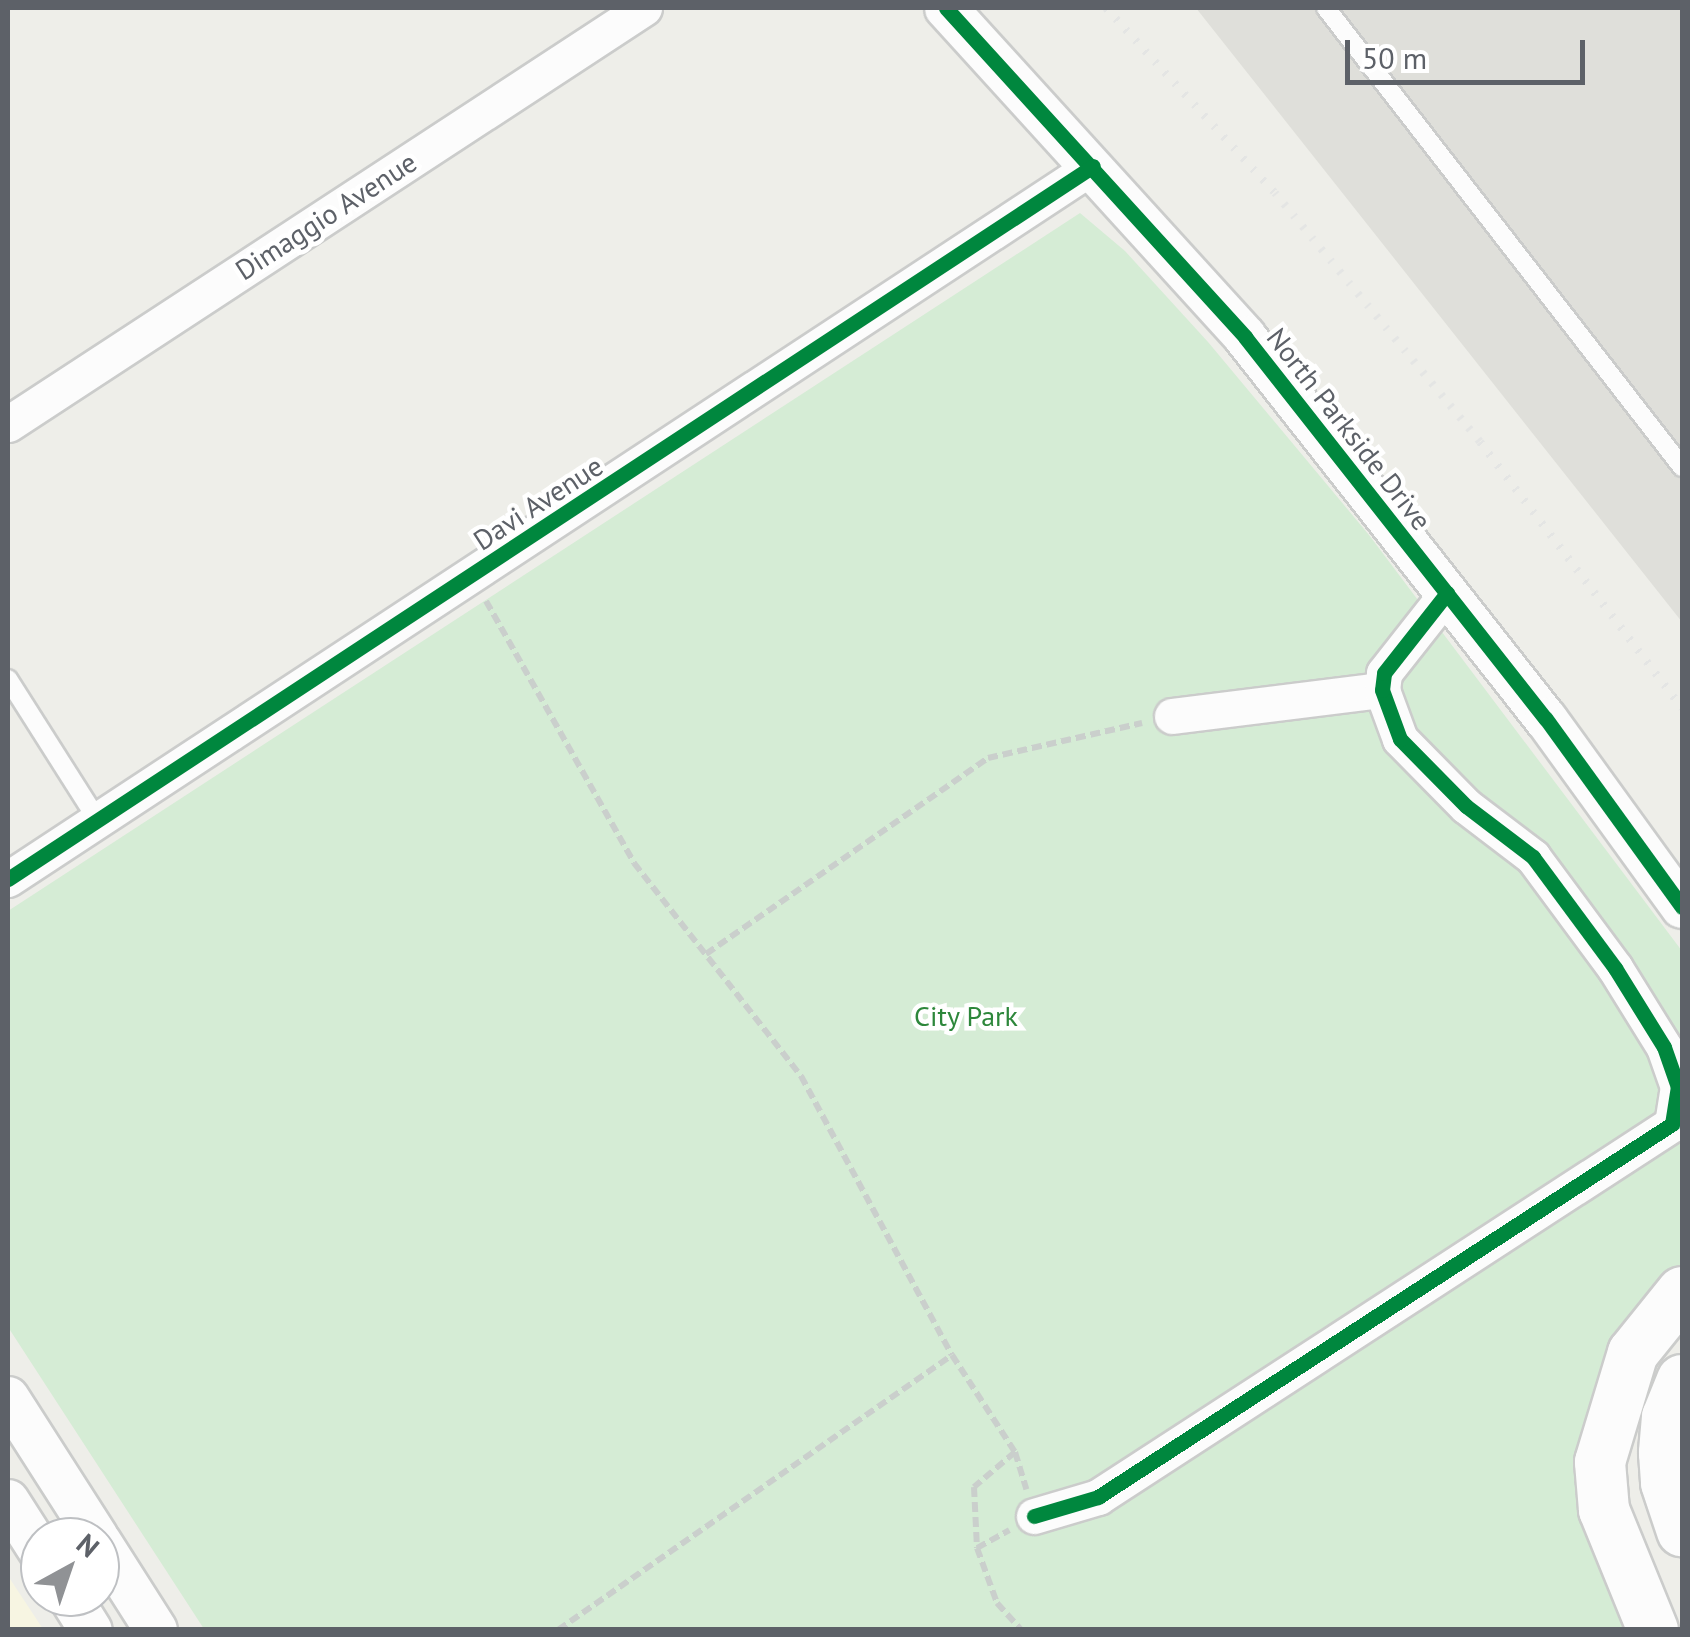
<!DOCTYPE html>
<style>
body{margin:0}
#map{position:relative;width:1690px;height:1637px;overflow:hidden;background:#eeeee9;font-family:"PT Sans",sans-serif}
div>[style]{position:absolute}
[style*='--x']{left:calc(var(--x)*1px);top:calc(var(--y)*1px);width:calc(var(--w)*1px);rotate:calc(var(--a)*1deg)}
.commercial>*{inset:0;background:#f7f5e2}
.industrial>*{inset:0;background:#dfdfda}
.green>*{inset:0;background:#d5ecd5}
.path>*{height:6px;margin-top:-3px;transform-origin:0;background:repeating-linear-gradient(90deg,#cacfcc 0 10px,transparent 0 15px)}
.roads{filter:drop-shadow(2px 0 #cbcccb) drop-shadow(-2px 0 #cbcccb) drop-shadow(0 2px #cbcccb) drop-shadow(0 -2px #cbcccb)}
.service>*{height:18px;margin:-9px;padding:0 9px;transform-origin:9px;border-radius:9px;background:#fcfcfc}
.minor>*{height:35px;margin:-17.5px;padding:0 17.5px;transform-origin:17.5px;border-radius:17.5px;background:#fcfcfc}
.tertiary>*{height:42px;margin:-21px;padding:0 21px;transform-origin:21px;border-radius:21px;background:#fcfcfc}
.secondary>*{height:50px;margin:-25px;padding:0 25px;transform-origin:25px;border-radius:25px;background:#fcfcfc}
.rail>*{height:8px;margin-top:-4px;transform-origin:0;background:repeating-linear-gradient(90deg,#e4e5e4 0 2.5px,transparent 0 14.5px)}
.cycleway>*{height:15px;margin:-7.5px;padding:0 7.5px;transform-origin:7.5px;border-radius:7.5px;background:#00873e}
span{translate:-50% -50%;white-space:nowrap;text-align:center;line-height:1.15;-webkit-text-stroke:9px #fff;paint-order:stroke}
.street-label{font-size:28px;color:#5d6168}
.park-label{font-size:28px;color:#2d873b}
.frame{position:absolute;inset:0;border:10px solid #5d6168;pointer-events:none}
.north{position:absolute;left:20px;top:1517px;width:100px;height:100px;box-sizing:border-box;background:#fff;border:2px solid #bec0c3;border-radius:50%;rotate:40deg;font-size:28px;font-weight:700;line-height:40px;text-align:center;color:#5d6168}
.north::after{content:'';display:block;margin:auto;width:35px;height:45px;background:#909295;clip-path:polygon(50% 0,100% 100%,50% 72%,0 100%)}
.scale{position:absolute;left:1345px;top:40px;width:240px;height:45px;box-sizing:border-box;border:5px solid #5d6168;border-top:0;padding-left:12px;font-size:30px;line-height:35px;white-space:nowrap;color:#5d6168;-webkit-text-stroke:8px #fff;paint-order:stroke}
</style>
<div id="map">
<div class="commercial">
<i style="clip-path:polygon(8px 1576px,43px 1629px,8px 1629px)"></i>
</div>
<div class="industrial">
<i style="clip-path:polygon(1196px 8px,1682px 8px,1682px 622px)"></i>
</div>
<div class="green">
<i style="clip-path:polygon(1080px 213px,1125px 251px,1208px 342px,1369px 535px,1682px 951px,1682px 1262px,1605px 1388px,1635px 1629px,204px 1629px,8px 1327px,8px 911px)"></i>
</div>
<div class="path">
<i style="--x:486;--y:601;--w:301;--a:60.5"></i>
<i style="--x:634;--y:863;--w:271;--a:51.9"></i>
<i style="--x:801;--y:1076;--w:317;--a:61.6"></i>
<i style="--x:706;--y:954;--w:343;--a:-34.8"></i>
<i style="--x:988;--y:758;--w:158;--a:-12.8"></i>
<i style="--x:1015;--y:1452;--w:39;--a:73"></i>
<i style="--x:977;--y:1548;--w:37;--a:-29"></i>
<i style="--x:558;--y:1630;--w:480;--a:-34.9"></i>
<i style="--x:952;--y:1355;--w:116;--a:57"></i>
<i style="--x:1015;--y:1452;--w:54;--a:139.5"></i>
<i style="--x:974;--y:1487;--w:61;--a:87.2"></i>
<i style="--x:977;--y:1548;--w:59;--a:70"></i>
<i style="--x:997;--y:1603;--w:36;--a:48"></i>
</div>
<div class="roads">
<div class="service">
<i style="--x:1326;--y:8;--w:581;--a:52.2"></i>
<i style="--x:8;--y:679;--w:168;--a:57.6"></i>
</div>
<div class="minor">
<i style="--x:8;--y:424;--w:760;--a:-33.19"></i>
<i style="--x:1172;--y:716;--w:212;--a:-7.1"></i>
<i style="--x:8;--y:879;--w:1298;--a:-33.31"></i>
<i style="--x:1034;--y:1516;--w:67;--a:-16.5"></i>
<i style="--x:1098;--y:1497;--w:685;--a:-33.02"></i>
<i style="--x:1672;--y:1124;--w:37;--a:-81"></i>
<i style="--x:1678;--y:1087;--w:42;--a:-109.3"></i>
<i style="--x:1664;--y:1047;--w:93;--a:-121.8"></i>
<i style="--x:1615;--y:968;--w:138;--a:-126.5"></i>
<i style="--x:1533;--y:857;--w:84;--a:-142.7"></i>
<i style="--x:1466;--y:806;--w:94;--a:-134.6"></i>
<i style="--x:1400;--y:739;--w:52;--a:-110.2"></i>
<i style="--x:1382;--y:690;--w:17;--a:-83"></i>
<i style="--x:1384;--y:673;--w:102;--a:-51.8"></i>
</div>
<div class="tertiary">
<i style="--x:946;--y:8;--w:445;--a:47.7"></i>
<i style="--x:1245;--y:337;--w:486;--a:51.8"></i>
<i style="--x:1546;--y:719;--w:232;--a:54.1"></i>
<i style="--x:8;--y:1398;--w:165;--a:57.4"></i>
<i style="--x:8;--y:1501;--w:59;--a:57.4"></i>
<i style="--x:100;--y:1542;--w:104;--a:57.5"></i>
<i style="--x:70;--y:1597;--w:39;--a:58"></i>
</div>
<div class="secondary">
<i style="--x:1682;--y:1380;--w:40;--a:112"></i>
<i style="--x:1667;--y:1417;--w:36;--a:95"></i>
<i style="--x:1664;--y:1453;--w:30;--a:86"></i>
<i style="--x:1666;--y:1483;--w:51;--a:71.6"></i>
<i style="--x:1653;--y:1630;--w:130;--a:-112.2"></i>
<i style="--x:1604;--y:1510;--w:48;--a:-94.8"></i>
<i style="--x:1600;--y:1462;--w:114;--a:-73.2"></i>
<i style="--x:1633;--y:1353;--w:78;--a:-51.2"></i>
</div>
</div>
<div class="rail">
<i style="--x:1106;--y:8;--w:251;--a:47.6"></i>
<i style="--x:1275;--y:193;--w:323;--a:50.5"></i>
<i style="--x:1480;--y:442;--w:334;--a:52.8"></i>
</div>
<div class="cycleway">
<i style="--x:946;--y:8;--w:445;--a:47.7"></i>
<i style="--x:1245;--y:337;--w:486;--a:51.8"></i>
<i style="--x:1546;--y:719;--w:232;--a:54.1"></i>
<i style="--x:8;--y:879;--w:1298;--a:-33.31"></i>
<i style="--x:1034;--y:1516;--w:67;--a:-16.5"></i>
<i style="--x:1098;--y:1497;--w:685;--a:-33.02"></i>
<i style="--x:1672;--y:1124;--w:37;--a:-81"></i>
<i style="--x:1678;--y:1087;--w:42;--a:-109.3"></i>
<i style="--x:1664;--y:1047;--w:93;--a:-121.8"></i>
<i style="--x:1615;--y:968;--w:138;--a:-126.5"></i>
<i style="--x:1533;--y:857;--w:84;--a:-142.7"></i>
<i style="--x:1466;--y:806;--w:94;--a:-134.6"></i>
<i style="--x:1400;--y:739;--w:52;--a:-110.2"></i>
<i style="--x:1382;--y:690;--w:17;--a:-83"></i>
<i style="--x:1384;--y:673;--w:102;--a:-51.8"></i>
</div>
<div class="street-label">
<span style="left:326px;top:216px;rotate:-33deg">Dimaggio Avenue</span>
<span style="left:1349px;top:429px;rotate:52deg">North Parkside Drive</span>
<span style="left:538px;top:503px;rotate:-33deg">Davi Avenue</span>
</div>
<div class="park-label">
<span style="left:966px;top:1016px">City Park</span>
</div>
<div class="frame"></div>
<div class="north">N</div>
<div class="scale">50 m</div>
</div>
